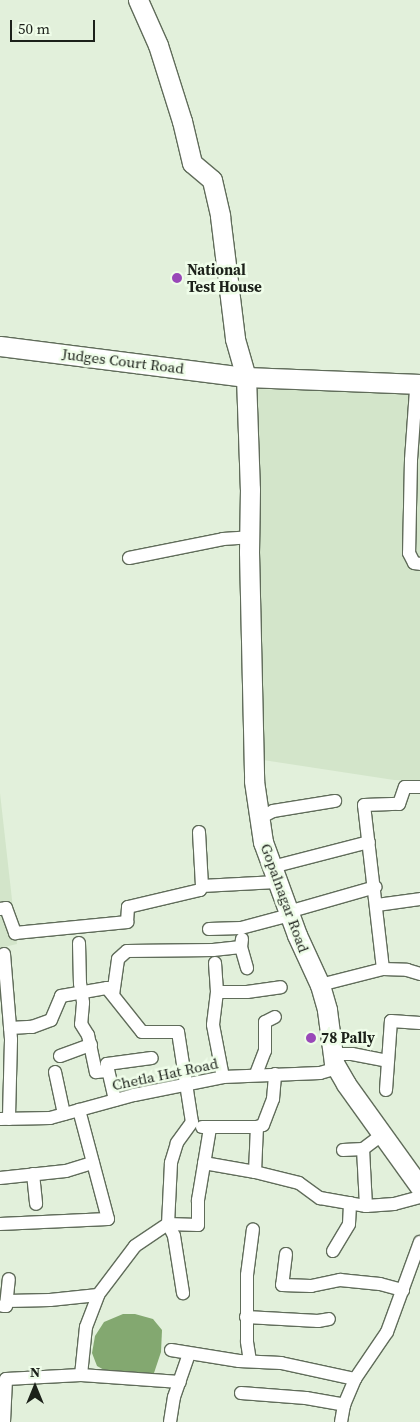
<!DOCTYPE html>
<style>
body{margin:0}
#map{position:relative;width:420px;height:1422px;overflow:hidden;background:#e2f0db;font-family:"Source Serif 4",serif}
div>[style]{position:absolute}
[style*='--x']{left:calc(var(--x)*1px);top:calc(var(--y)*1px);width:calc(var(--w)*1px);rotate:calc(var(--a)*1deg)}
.built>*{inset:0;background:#d3e5ca}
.water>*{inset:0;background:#83a870}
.roads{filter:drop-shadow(1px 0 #606c5a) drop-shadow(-1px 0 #606c5a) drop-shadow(0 1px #606c5a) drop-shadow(0 -1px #606c5a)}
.minor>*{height:12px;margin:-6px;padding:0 6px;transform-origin:6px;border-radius:6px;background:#fff}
.secondary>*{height:19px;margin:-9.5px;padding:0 9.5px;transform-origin:9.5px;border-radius:9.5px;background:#fff}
.dots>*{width:14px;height:14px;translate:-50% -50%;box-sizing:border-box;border:2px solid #effde9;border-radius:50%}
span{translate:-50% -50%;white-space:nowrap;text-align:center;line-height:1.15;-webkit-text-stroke:5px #effde9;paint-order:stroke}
.poi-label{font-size:15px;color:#1c211a;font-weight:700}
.left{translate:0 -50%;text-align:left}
.street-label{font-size:15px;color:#1c211a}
.north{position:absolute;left:10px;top:1362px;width:50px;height:50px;-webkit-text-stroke:4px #effde9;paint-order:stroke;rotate:0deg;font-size:14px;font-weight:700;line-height:20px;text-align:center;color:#1c211a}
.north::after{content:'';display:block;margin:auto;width:18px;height:22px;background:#1c211a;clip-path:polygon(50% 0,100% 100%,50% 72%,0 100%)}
.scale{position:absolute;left:10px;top:20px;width:85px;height:22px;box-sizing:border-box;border:2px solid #1c211a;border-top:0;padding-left:6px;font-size:15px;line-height:18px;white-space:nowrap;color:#1c211a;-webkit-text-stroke:4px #effde9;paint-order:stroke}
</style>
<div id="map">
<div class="built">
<i style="clip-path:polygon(252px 389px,420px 392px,420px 781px,394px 780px,263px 760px)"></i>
<i style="clip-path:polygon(0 793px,17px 944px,0 948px)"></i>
</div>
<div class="water">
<i style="clip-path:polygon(123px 1314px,135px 1314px,153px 1319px,162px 1330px,161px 1352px,154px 1373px,139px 1377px,115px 1376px,97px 1366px,92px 1353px,95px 1336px,104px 1322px)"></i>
</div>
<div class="roads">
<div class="minor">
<i style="--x:416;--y:390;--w:70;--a:94.1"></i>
<i style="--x:411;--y:460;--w:93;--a:91.2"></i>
<i style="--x:409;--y:553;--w:11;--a:63"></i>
<i style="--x:414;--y:563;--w:6;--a:9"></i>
<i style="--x:129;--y:558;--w:96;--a:-11.4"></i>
<i style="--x:223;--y:539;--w:26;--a:-4"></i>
<i style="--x:260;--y:818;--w:15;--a:-28"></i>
<i style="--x:273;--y:811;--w:63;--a:-9.2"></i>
<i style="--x:272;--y:867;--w:100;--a:-14.5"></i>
<i style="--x:202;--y:886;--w:75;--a:-3.1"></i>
<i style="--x:377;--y:905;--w:43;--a:-7.9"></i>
<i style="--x:0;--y:909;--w:6;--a:-9"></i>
<i style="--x:6;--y:908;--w:27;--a:70"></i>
<i style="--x:15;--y:933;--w:113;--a:-5.6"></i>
<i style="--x:127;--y:922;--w:15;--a:-86"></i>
<i style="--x:128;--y:907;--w:74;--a:-13.3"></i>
<i style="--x:200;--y:890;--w:4;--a:-63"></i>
<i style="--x:202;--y:886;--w:54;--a:-93.2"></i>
<i style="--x:288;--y:912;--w:91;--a:-16"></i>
<i style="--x:209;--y:929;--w:32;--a:-2"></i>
<i style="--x:241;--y:928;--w:51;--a:-14.9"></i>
<i style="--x:242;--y:939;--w:8;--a:97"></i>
<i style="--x:241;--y:947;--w:22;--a:74"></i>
<i style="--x:79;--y:943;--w:40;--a:88.6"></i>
<i style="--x:80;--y:983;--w:20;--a:81"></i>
<i style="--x:83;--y:1003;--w:21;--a:95"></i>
<i style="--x:81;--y:1024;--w:13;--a:58"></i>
<i style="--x:88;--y:1035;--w:38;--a:78"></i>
<i style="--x:96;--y:1072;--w:11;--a:-5"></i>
<i style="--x:4;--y:954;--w:86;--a:85.3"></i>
<i style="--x:11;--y:1040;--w:79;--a:91.5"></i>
<i style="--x:215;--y:963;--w:29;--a:86"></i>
<i style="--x:217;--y:992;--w:33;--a:97"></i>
<i style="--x:213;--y:1025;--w:53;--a:79.1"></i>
<i style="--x:383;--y:969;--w:24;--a:2"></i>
<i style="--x:407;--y:970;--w:14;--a:17"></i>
<i style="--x:320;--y:985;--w:65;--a:-14.3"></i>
<i style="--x:383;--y:969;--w:165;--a:-96.6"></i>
<i style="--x:364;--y:805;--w:35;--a:-2"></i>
<i style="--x:399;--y:804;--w:18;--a:-71"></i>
<i style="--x:405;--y:787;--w:15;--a:0"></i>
<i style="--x:217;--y:992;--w:30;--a:0"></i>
<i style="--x:247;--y:992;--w:34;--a:-8"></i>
<i style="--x:113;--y:995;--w:36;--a:-82"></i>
<i style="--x:118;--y:959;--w:12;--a:-42"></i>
<i style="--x:127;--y:951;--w:86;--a:-0.7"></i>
<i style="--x:213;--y:950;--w:28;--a:-6"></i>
<i style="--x:10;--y:1028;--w:22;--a:-3"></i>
<i style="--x:32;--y:1027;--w:20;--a:-20"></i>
<i style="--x:51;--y:1020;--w:26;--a:-67"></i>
<i style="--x:61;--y:996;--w:47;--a:-9.9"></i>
<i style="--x:107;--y:988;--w:56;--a:51.5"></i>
<i style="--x:142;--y:1032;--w:36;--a:0"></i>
<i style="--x:178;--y:1032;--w:91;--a:81.2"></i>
<i style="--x:192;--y:1122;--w:26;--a:126"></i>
<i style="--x:177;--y:1143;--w:21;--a:107"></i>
<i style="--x:171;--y:1163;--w:61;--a:92.8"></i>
<i style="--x:168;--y:1224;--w:13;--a:63"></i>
<i style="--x:174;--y:1236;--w:58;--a:81"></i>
<i style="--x:333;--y:1054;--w:19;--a:0"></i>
<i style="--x:352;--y:1054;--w:36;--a:11"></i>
<i style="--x:60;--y:1056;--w:33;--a:-20"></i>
<i style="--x:55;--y:1072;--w:43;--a:77.9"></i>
<i style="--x:256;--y:1074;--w:25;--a:-69"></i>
<i style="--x:265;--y:1051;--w:29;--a:-90"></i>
<i style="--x:265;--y:1022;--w:11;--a:-27"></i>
<i style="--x:386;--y:1090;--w:69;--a:-85.9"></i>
<i style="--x:391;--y:1021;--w:29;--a:4"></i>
<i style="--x:115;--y:1100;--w:37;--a:-103"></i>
<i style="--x:107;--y:1064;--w:45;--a:-7.6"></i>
<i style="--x:0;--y:1119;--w:50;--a:-1.1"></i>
<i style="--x:50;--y:1118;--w:87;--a:-15.3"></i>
<i style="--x:134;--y:1095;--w:91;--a:-11.4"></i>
<i style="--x:223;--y:1077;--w:97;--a:-2.4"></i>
<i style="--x:320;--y:1073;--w:18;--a:-16"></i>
<i style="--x:202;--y:1127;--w:55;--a:0"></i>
<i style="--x:343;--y:1150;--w:20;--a:-3"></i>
<i style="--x:204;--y:1163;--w:52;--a:10"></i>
<i style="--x:255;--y:1172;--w:45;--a:14"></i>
<i style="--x:299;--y:1183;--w:26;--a:36"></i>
<i style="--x:320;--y:1198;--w:47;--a:9.9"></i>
<i style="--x:366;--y:1206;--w:28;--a:-4"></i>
<i style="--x:394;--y:1204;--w:27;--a:-15"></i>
<i style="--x:255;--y:1172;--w:45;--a:-87.5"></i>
<i style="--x:257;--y:1127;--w:6;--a:-18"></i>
<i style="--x:263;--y:1125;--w:28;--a:-69"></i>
<i style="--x:273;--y:1099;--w:25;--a:-85"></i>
<i style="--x:33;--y:1174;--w:30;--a:84"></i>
<i style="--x:0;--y:1178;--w:66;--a:-6.1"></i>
<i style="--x:66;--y:1171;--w:28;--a:-17"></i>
<i style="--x:366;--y:1206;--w:57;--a:-93"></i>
<i style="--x:363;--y:1149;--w:25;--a:-37"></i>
<i style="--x:0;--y:1224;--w:108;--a:-2.7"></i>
<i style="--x:108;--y:1219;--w:113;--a:-104.9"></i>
<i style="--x:333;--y:1251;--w:31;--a:-59"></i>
<i style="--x:349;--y:1224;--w:21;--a:-87"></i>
<i style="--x:286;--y:1254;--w:31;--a:97"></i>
<i style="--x:282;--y:1285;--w:29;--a:2"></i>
<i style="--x:311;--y:1286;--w:30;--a:-12"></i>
<i style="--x:340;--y:1280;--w:40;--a:5.7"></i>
<i style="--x:380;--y:1284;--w:24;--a:15"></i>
<i style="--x:7;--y:1301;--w:43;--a:-1.3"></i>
<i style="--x:50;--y:1300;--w:48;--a:-5.9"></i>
<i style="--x:3;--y:1306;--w:3;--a:0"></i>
<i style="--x:6;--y:1306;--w:27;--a:-84"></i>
<i style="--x:246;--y:1317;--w:72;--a:3.2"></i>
<i style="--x:318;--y:1321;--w:11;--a:-10"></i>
<i style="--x:171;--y:1350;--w:69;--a:9.2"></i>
<i style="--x:239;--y:1361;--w:42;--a:2.7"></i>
<i style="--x:281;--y:1363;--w:76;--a:12.2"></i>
<i style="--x:250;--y:1361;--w:20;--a:-99"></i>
<i style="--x:247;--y:1341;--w:66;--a:-90"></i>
<i style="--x:247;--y:1275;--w:46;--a:-82.6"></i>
<i style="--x:81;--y:1375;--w:99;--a:4"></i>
<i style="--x:241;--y:1393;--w:65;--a:4.4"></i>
<i style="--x:306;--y:1398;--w:39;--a:10"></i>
<i style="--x:4;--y:1422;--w:43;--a:-87.3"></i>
<i style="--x:6;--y:1379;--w:75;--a:-3.1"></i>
<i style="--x:81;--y:1375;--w:48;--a:-84.1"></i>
<i style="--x:86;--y:1327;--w:34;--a:-69"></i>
<i style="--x:98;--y:1295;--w:61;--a:-52.9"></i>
<i style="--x:135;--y:1246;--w:40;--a:-34"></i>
<i style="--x:168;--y:1224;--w:30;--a:2"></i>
<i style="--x:198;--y:1225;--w:25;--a:-90"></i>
<i style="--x:198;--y:1200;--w:73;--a:-80.5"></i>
<i style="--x:170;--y:1422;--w:25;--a:-81"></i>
<i style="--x:174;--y:1397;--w:46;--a:-70.8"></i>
<i style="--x:341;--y:1422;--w:17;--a:-80"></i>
<i style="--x:344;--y:1405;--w:28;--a:-67"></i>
<i style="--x:355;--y:1379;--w:57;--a:-55.8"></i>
<i style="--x:387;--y:1332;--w:96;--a:-69.9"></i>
</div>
<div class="secondary">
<i style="--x:138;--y:0;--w:49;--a:66"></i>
<i style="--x:158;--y:45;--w:80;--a:72.5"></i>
<i style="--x:182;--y:121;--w:43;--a:76.6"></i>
<i style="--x:192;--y:163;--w:26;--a:40"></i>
<i style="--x:212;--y:180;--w:37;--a:77"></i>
<i style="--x:220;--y:216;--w:124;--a:83"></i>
<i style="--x:235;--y:339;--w:40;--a:74"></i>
<i style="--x:246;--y:377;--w:112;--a:88"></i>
<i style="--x:250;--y:489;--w:63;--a:90.9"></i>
<i style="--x:249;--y:552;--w:229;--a:88.7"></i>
<i style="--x:254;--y:781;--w:62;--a:81.6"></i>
<i style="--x:263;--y:842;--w:99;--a:69.9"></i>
<i style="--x:297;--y:935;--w:55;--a:65.3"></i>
<i style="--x:320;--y:985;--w:26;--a:74"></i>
<i style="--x:327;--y:1010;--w:53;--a:82.5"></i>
<i style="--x:334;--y:1063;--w:24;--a:60"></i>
<i style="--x:346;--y:1084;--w:127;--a:54.3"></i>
<i style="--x:0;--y:346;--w:248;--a:7.2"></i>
<i style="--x:246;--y:377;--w:174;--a:2.3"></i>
</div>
</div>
<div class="dots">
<i style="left:177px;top:278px;background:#9948b8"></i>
<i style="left:311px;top:1038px;background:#9948b8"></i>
</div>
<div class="poi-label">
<span class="left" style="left:187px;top:278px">National<br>Test House</span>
<span class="left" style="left:321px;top:1038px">78 Pally</span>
</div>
<div class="street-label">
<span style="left:123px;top:361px;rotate:7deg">Judges Court Road</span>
<span style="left:285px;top:898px;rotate:70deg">Gopalnagar Road</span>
<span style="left:165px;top:1074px;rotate:-12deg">Chetla Hat Road</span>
</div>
<div class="north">N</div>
<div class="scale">50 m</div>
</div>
